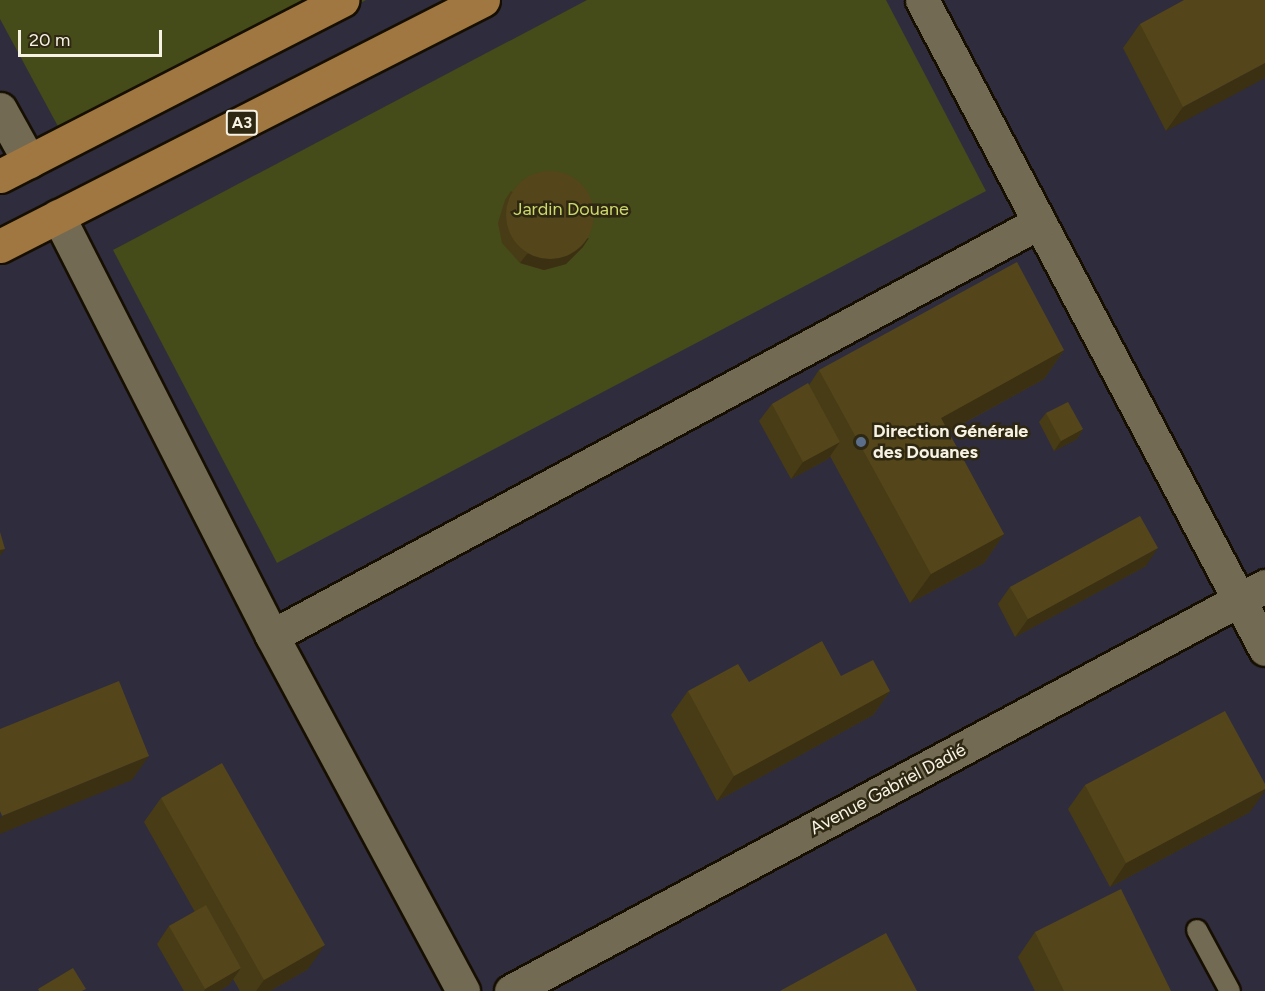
<!DOCTYPE html>
<meta charset="utf-8">
<style>
body{margin:0}
#map{position:relative;width:1265px;height:991px;overflow:hidden;background:#2e2711;font-family:Figtree,sans-serif}
div>[style]{position:absolute}
[style*='--x']{left:calc(var(--x)*1px);top:calc(var(--y)*1px);width:calc(var(--w)*1px);rotate:calc(var(--a)*1deg)}
.commercial>*{inset:0;background:#2f2c3d}
.green>*{inset:0;background:#454b19}
.roads{filter:drop-shadow(2px 0 #160f00) drop-shadow(-2px 0 #160f00) drop-shadow(0 2px #160f00) drop-shadow(0 -2px #160f00)}
.service>*{height:20px;margin:-10px;padding:0 10px;transform-origin:10px;border-radius:10px;background:#726a52}
.minor>*{height:33px;margin:-16.5px;padding:0 16.5px;transform-origin:16.5px;border-radius:16.5px;background:#726a52}
.trunk>*{height:33px;margin:-16.5px;padding:0 16.5px;transform-origin:16.5px;border-radius:16.5px;background:#a07740}
.wall>*{inset:0;background:#483c16}
.shaded-wall>*{inset:0;background:#3b3112}
.building>*{inset:0;background:#54461a}
.round{border-radius:50%}
.dots>*{width:16px;height:16px;translate:-50% -50%;box-sizing:border-box;border:3px solid #2e2711;border-radius:50%}
span{translate:-50% -50%;white-space:nowrap;text-align:center;line-height:1.15;-webkit-text-stroke:5px #2e2711;paint-order:stroke}
.shield-label span{padding:2px 4px;background:#2e2711;border:2px solid;border-radius:4px;-webkit-text-stroke-width:0}
.shield-label{font-size:16px;color:#f6f2e4;font-weight:700}
.park-label{font-size:18px;color:#ccd96b}
.poi-label{font-size:18px;color:#f6f2e4;font-weight:700}
.left{translate:0 -50%;text-align:left}
.street-label{font-size:18px;color:#f6f2e4}
.scale{position:absolute;left:18px;top:30px;width:144px;height:27px;box-sizing:border-box;border:3px solid #f6f2e4;border-top:0;padding-left:8px;font-size:18px;line-height:21px;white-space:nowrap;color:#f6f2e4;-webkit-text-stroke:4px #2e2711;paint-order:stroke}
</style>
<div id="map">
<div class="commercial">
<i style="clip-path:polygon(0 0,1265px 0,1265px 991px,0 991px)"></i>
</div>
<div class="green">
<i style="clip-path:polygon(0 0,366px 0,74px 156px,0 19px)"></i>
<i style="clip-path:polygon(587px 0,886px 0,986px 191px,277px 563px,113px 250px)"></i>
</div>
<div class="roads">
<div class="service">
<i style="--x:1197;--y:930;--w:69;--a:61.6"></i>
</div>
<div class="minor">
<i style="--x:922;--y:0;--w:734;--a:62.14"></i>
<i style="--x:0;--y:109;--w:60;--a:60.9"></i>
<i style="--x:58;--y:216;--w:471;--a:63"></i>
<i style="--x:272;--y:636;--w:403;--a:61.7"></i>
<i style="--x:272;--y:636;--w:872;--a:-28.33"></i>
<i style="--x:511;--y:991;--w:856;--a:-28.24"></i>
</div>
<div class="trunk">
<i style="--x:0;--y:176;--w:385;--a:-27.2"></i>
<i style="--x:0;--y:246;--w:542;--a:-26.99"></i>
</div>
</div>
<div class="wall">
<i style="clip-path:polygon(1265px 0,1166px 131px,1123px 48px,1140px 24px)"></i>
<i style="clip-path:polygon(511px 191px,583px 247px,566px 264px,544px 270px,520px 263px,502px 243px,498px 223px,505px 200px)"></i>
<i style="clip-path:polygon(1064px 350px,1044px 379px,948px 432px,1004px 534px,984px 563px,910px 603px,830px 456px,828px 459px,791px 479px,759px 421px,772px 404px,809px 385px,819px 370px)"></i>
<i style="clip-path:polygon(1046px 413px,1083px 429px,1077px 439px,1054px 451px,1039px 422px)"></i>
<i style="clip-path:polygon(1146px 566px,1015px 637px,998px 604px,1010px 587px)"></i>
<i style="clip-path:polygon(841px 676px,890px 691px,873px 715px,717px 801px,671px 715px,688px 691px,749px 682px)"></i>
<i style="clip-path:polygon(1085px 785px,1250px 812px,1110px 887px,1068px 809px)"></i>
<i style="clip-path:polygon(161px 798px,308px 969px,270px 991px,240px 991px,233px 979px,229px 985px,219px 991px,184px 991px,157px 944px,169px 926px,195px 912px,144px 822px)"></i>
<i style="clip-path:polygon(1035px 932px,1171px 991px,1035px 991px,1018px 957px)"></i>
</div>
<div class="shaded-wall">
<i style="clip-path:polygon(1265px 63px,1265px 78px,1166px 131px,1183px 107px)"></i>
<i style="clip-path:polygon(589px 238px,583px 247px,566px 264px,544px 270px,520px 263px,527px 254px)"></i>
<i style="clip-path:polygon(1064px 350px,1044px 379px,920px 447px,941px 418px)"></i>
<i style="clip-path:polygon(1083px 429px,1077px 439px,1054px 451px,1061px 441px)"></i>
<i style="clip-path:polygon(840px 442px,828px 459px,791px 479px,803px 462px)"></i>
<i style="clip-path:polygon(1004px 534px,984px 563px,910px 603px,931px 574px)"></i>
<i style="clip-path:polygon(1158px 548px,1146px 566px,1015px 637px,1028px 619px)"></i>
<i style="clip-path:polygon(5px 549px,0 556px,0 550px)"></i>
<i style="clip-path:polygon(890px 691px,873px 715px,717px 801px,734px 776px)"></i>
<i style="clip-path:polygon(149px 756px,132px 780px,0 834px,0 819px,2px 816px)"></i>
<i style="clip-path:polygon(1265px 789px,1265px 791px,1250px 812px,1110px 887px,1126px 863px)"></i>
<i style="clip-path:polygon(325px 945px,308px 969px,270px 991px,256px 991px,264px 980px)"></i>
<i style="clip-path:polygon(241px 968px,229px 985px,219px 991px,204px 991px,205px 989px)"></i>
</div>
<div class="building">
<i style="clip-path:polygon(1184px 0,1265px 0,1265px 63px,1183px 107px,1140px 24px)"></i>
<i class="round" style="left:506px;top:171px;width:88px;height:88px"></i>
<i style="clip-path:polygon(1017px 262px,1064px 350px,941px 418px,1004px 534px,931px 574px,819px 370px)"></i>
<i style="clip-path:polygon(808px 383px,840px 442px,803px 462px,772px 404px)"></i>
<i style="clip-path:polygon(1068px 402px,1083px 429px,1061px 441px,1046px 413px)"></i>
<i style="clip-path:polygon(1140px 516px,1158px 548px,1028px 619px,1010px 587px)"></i>
<i style="clip-path:polygon(0 532px,5px 549px,0 550px)"></i>
<i style="clip-path:polygon(822px 641px,841px 676px,873px 660px,890px 691px,734px 776px,688px 691px,738px 664px,749px 682px)"></i>
<i style="clip-path:polygon(119px 681px,149px 756px,2px 816px,0 811px,0 729px)"></i>
<i style="clip-path:polygon(1225px 711px,1265px 784px,1265px 789px,1126px 863px,1085px 785px)"></i>
<i style="clip-path:polygon(222px 763px,325px 945px,264px 980px,161px 798px)"></i>
<i style="clip-path:polygon(1121px 889px,1171px 991px,1064px 991px,1035px 932px)"></i>
<i style="clip-path:polygon(206px 905px,241px 968px,205px 989px,169px 926px)"></i>
<i style="clip-path:polygon(886px 933px,917px 991px,780px 991px)"></i>
<i style="clip-path:polygon(73px 968px,86px 989px,82px 991px,39px 991px,38px 989px)"></i>
</div>
<div class="dots">
<i style="left:861px;top:442px;background:#5c6f8a"></i>
</div>
<div class="shield-label">
<span style="left:242px;top:123px">A3</span>
</div>
<div class="park-label">
<span style="left:571px;top:209px">Jardin Douane</span>
</div>
<div class="poi-label">
<span class="left" style="left:873px;top:442px">Direction Générale<br>des Douanes</span>
</div>
<div class="street-label">
<span style="left:888px;top:789px;rotate:-28deg">Avenue Gabriel Dadié</span>
</div>
<div class="scale">20 m</div>
</div>
